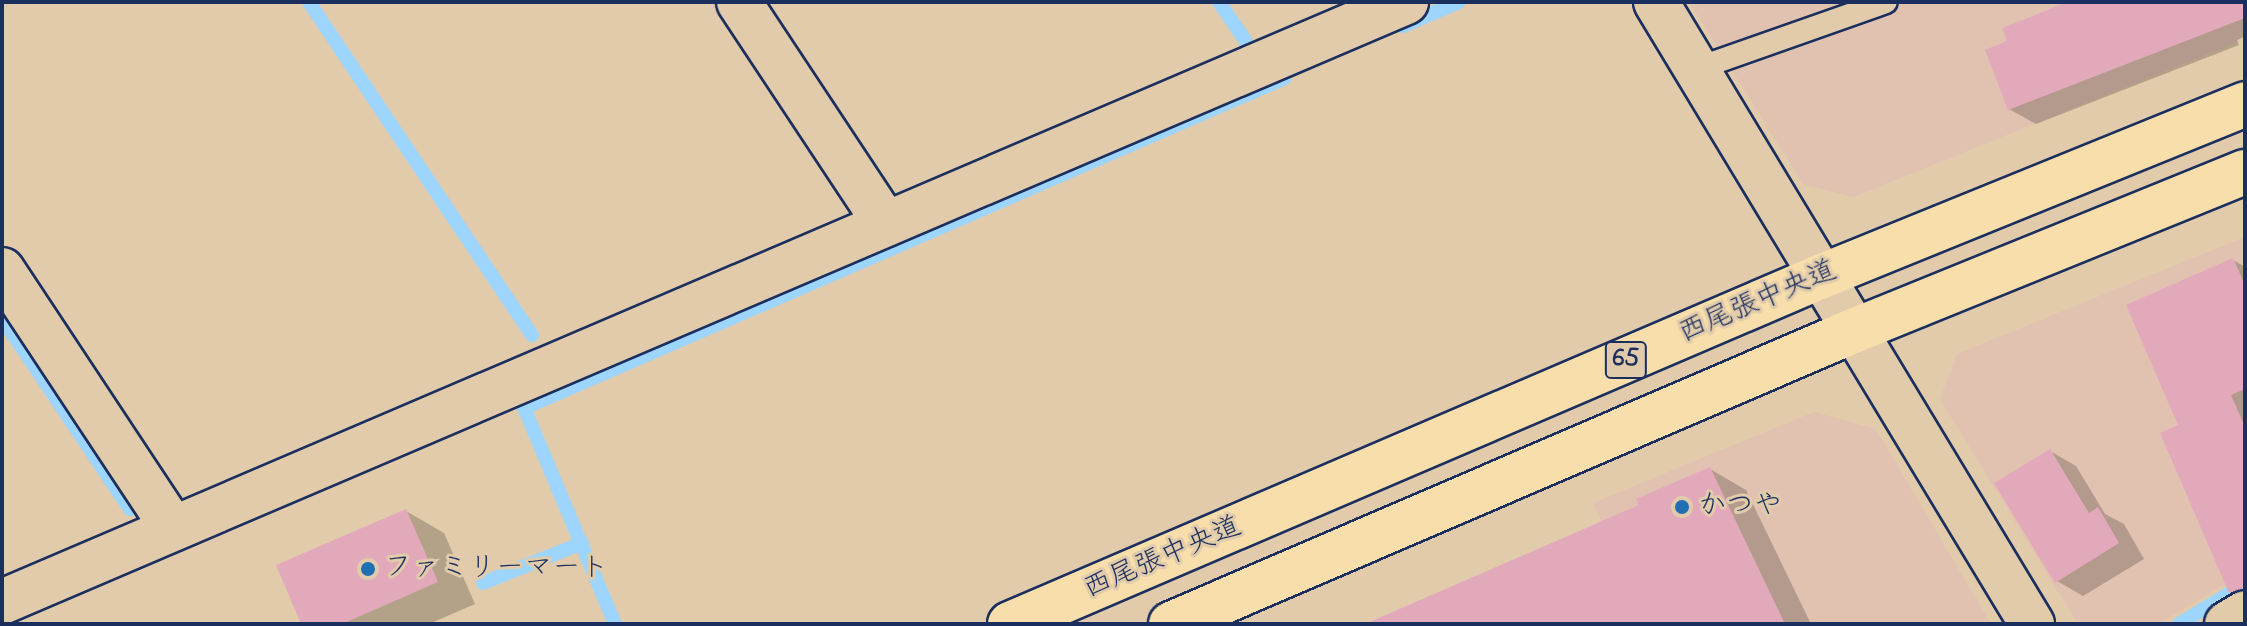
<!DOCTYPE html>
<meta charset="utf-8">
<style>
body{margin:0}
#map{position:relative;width:2247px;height:626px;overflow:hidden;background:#e1cbab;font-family:"Indie Flower","Klee One",sans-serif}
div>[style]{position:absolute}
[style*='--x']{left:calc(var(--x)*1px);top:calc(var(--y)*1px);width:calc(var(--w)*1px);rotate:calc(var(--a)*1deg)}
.built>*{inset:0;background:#e1c1b0}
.shadow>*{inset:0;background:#0003}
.stream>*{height:14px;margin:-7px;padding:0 7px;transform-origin:7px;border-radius:7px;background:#9ed5fd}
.building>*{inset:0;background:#e2a9bb}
.roads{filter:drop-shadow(2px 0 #1b2f5e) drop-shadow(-2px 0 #1b2f5e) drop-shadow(0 2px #1b2f5e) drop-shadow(0 -2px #1b2f5e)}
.service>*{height:22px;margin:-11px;padding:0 11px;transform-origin:11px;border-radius:11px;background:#e1cbab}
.minor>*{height:44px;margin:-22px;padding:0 22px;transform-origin:22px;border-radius:22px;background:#e1cbab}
.tertiary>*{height:44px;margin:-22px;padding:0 22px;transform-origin:22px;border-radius:22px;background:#e1cbab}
.primary>*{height:44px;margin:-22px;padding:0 22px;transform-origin:22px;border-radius:22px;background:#f8deab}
.dots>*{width:22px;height:22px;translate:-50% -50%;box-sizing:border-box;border:4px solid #e1cbab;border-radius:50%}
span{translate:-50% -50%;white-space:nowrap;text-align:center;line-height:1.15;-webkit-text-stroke:6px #e1cbab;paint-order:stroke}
.shield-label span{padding:2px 6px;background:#e1cbab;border:2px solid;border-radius:6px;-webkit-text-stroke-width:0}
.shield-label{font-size:26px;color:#1b2f5e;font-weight:700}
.street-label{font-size:28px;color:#1b2f5e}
.poi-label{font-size:28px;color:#1b2f5e}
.left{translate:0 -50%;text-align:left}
.frame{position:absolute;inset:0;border:4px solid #1b2f5e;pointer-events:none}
</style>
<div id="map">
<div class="built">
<i style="clip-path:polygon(1689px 2px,2245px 2px,2245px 39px,1853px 197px,1803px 184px)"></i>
<i style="clip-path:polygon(2245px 237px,2245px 572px,2158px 624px,2078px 624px,1940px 399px,1957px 354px)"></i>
<i style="clip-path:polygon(1814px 412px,1876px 429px,1991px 624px,1649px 624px,1593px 503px)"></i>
</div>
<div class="shadow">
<i style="clip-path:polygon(2073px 2px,2245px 2px,2245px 36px,2237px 40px,2239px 45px,2036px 124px,2009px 109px,2009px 43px)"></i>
<i style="clip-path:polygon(2233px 260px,2245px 267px,2245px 568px,2181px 426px)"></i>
<i style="clip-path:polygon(2050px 451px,2076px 466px,2105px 514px,2124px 524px,2144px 559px,2083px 596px,2057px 581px)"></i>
<i style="clip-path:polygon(1710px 469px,1746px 490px,1811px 624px,1370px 624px,1642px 506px)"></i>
<i style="clip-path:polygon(406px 511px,444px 533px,475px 604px,429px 624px,303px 624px)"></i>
</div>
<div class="stream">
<i style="--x:309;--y:2;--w:401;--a:56.2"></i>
<i style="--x:1219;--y:2;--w:46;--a:55.6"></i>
<i style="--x:1403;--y:26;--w:61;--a:-23.2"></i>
<i style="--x:2;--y:318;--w:230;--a:56.2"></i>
<i style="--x:483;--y:583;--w:107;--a:-22"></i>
<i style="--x:615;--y:624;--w:234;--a:-112.8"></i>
<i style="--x:524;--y:408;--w:829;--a:-23.44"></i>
<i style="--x:2179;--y:624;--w:77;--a:-31.2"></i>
</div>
<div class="building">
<i style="clip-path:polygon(2068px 2px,2245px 2px,2245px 18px,2008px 110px,1985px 50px,2007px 41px,2002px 28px)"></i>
<i style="clip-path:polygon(2233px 258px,2245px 285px,2245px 389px,2231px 395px,2245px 427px,2245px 588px,2229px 593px,2160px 433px,2178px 425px,2126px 305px)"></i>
<i style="clip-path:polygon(2050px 449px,2089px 513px,2098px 507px,2119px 543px,2055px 583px,1994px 483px)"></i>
<i style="clip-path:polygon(1710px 467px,1785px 624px,1365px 624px,1639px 505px,1636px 499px)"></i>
<i style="clip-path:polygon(406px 509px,438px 582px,342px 624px,301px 624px,276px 565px)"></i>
</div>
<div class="roads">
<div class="service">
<i style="--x:1696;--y:69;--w:201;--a:-19.4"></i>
</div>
<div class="minor">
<i style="--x:739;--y:2;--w:266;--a:56.5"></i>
<i style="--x:2;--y:270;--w:310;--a:56.5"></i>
<i style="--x:2;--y:602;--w:1527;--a:-23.14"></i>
<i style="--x:2227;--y:624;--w:21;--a:-31"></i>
</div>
<div class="tertiary">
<i style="--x:1656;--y:2;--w:727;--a:58.85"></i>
</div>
<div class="primary">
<i style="--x:1010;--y:624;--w:883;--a:-23.2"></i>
<i style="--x:1822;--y:276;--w:457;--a:-22.1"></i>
<i style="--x:1171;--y:624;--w:742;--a:-23.25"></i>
<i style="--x:1853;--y:331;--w:423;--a:-22.1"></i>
</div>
</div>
<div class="dots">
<i style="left:1682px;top:507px;background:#1f6fb2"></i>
<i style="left:368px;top:569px;background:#1f6fb2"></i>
</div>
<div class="shield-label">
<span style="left:1626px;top:360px">65</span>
</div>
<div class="street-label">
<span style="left:1758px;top:303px;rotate:-23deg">西尾張中央道</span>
<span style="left:1163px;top:559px;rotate:-23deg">西尾張中央道</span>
</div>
<div class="poi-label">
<span class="left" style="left:1698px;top:507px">かつや</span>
<span class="left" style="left:384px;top:569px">ファミリーマート</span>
</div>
<div class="frame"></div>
</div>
